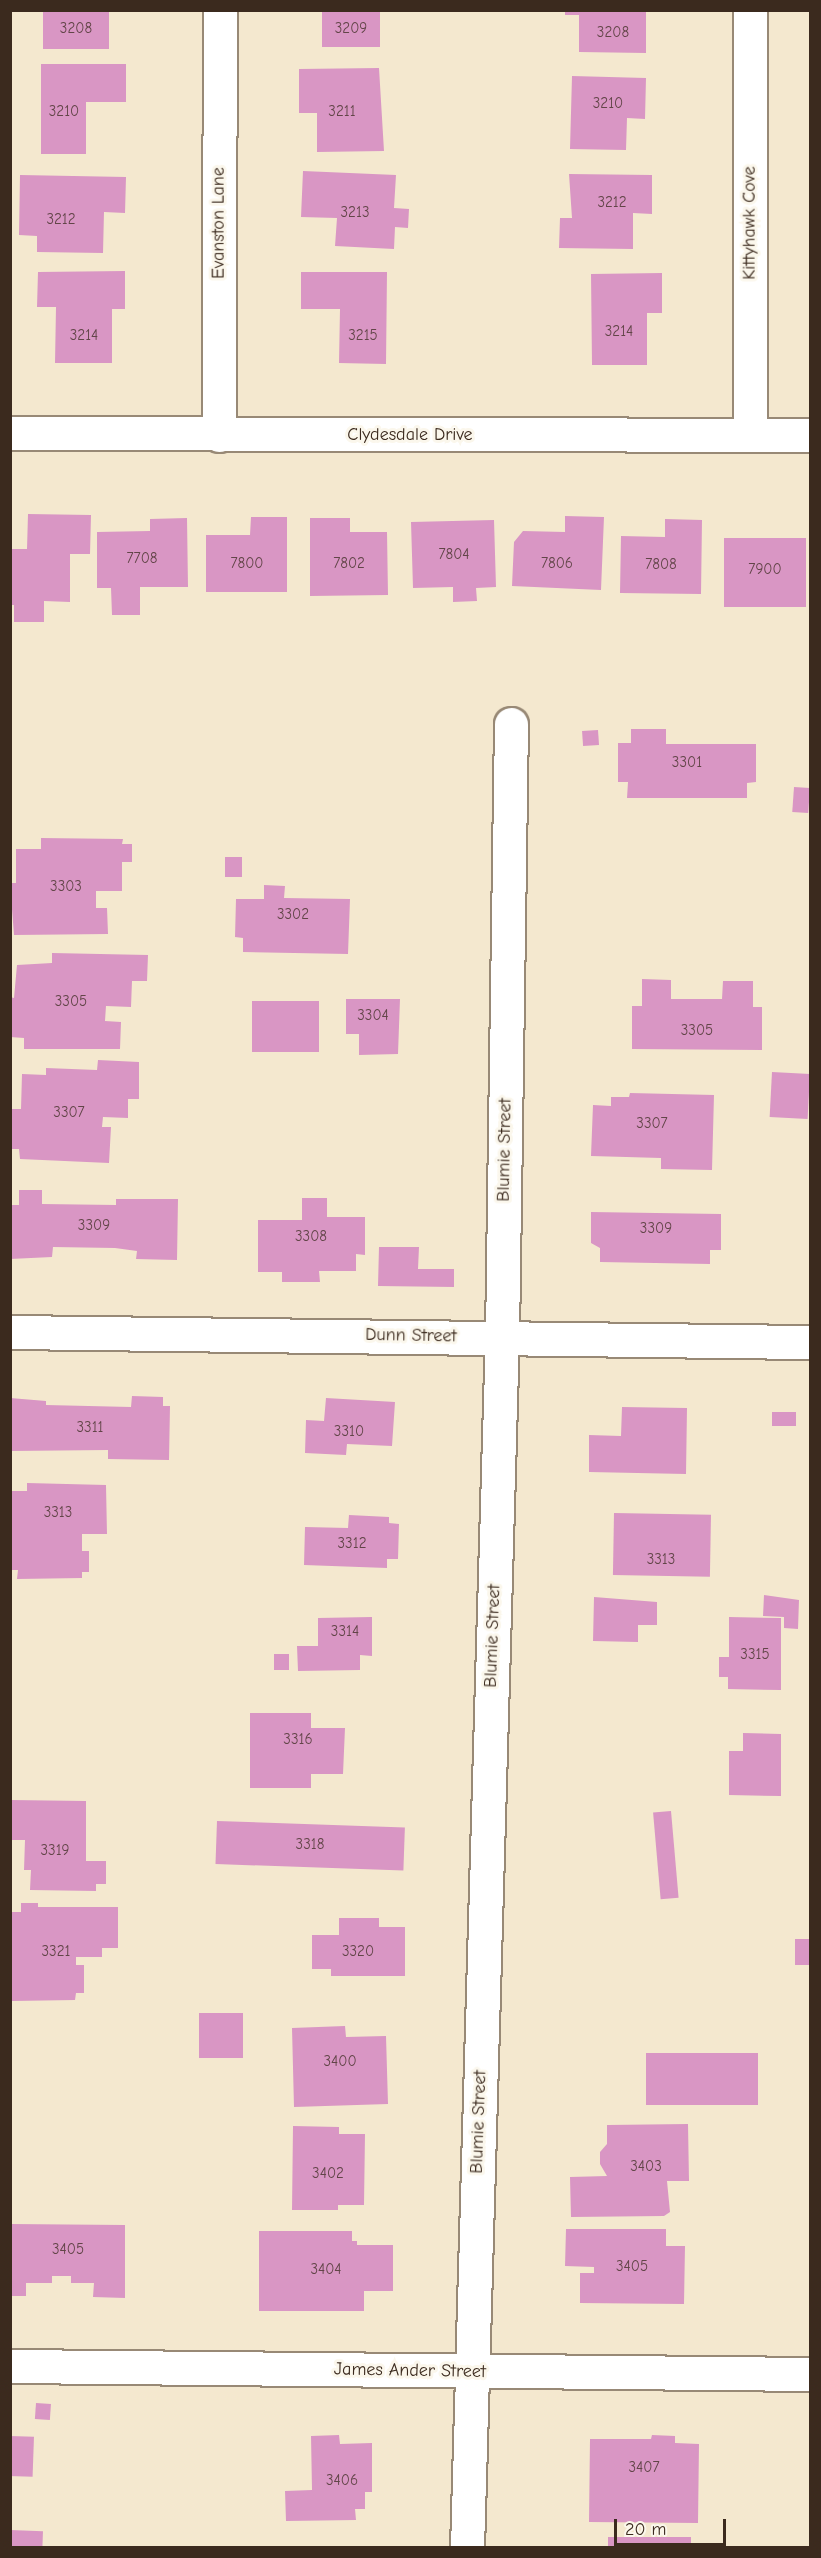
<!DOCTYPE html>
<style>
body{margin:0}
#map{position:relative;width:821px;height:2558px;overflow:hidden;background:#f4e8cf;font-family:"Comic Neue",sans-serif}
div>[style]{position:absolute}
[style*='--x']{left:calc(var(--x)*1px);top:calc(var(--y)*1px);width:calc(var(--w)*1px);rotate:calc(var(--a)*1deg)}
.building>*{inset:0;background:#d996c4;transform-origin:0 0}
.roads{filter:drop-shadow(2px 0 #988976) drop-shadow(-2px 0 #988976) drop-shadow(0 2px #988976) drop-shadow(0 -2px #988976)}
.minor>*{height:33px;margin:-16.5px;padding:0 16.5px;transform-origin:16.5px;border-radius:16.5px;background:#fff}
span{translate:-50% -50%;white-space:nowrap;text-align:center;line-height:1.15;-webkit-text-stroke:6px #fbf7ec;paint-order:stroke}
.number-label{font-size:15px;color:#624548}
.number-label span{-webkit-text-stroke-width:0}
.street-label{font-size:18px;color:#3b2a1e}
.frame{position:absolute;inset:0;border:12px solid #3b2a1e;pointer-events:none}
.scale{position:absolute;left:614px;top:2519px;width:112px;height:27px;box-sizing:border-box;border:3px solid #3b2a1e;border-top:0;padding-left:8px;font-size:18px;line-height:21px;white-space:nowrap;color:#3b2a1e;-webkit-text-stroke:4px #fbf7ec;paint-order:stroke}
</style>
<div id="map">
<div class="building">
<div style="left:43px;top:10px;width:66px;height:39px"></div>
<div style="left:322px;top:10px;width:58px;height:37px"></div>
<div style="clip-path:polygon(565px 10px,646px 10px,646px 53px,579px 52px,579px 15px,565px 15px)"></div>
<div style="clip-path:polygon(41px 64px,126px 64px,126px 102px,86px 102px,86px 154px,41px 154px)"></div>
<div style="clip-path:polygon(379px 68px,384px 151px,317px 152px,317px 113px,299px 113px,299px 69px)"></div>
<div style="clip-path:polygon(572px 76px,646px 78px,645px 119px,627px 118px,626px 150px,570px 149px)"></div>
<div style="clip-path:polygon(303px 171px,396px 175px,394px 208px,409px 209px,408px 228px,395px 227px,394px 249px,335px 246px,337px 218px,301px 217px)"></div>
<div style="clip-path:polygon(569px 174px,652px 175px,652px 214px,633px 213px,633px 249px,559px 248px,560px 218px,572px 218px)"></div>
<div style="clip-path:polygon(20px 175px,126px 177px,125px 213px,104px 212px,103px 253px,37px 252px,37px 236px,19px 235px)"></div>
<div style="clip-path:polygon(125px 271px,125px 309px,112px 309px,112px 363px,55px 363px,56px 307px,37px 307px,38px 272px)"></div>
<div style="clip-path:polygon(301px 272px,387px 272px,386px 364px,339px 363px,340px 309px,301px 309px)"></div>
<div style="clip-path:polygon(662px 273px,662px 313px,647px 313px,647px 365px,592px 365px,591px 274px)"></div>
<div style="clip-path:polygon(28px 514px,91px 515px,90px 554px,70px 554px,70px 602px,44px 601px,44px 622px,14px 622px,14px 605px,10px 605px,10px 549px,27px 549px)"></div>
<div style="clip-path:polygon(565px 516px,604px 517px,601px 590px,512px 586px,514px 542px,523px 531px,565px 532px)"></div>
<div style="clip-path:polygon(251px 517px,287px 517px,287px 592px,206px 592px,206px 535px,250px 535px)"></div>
<div style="clip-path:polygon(187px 518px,188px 587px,140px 587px,140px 615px,112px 615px,111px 588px,97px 588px,97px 532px,150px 531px,150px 519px)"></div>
<div style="clip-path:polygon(310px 518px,350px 518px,350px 532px,387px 532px,388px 595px,310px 596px)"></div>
<div style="clip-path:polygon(665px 519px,702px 520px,701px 594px,620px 593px,621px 536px,665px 537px)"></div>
<div style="clip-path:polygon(494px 520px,496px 587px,476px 588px,477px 601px,453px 602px,453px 587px,413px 588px,411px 522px)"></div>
<div style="left:724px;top:538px;width:82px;height:69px"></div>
<div style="clip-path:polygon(631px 729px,666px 729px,666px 744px,756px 744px,756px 782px,747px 783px,747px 798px,627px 798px,628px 782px,618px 782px,618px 743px,631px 743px)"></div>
<div style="left:598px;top:730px;width:15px;height:16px;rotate:86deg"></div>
<div style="left:794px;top:787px;width:16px;height:25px;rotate:4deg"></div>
<div style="clip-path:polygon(41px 838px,123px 839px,122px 844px,132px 844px,132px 862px,122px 862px,122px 891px,96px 891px,96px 908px,107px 908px,108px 934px,14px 935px,10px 883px,16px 883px,16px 849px,41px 849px)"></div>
<div style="left:225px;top:857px;width:17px;height:20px"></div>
<div style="clip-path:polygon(264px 885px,285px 886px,284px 898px,350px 899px,348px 954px,243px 952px,243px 938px,235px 937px,236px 899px,264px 899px)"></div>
<div style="clip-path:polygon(52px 953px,148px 955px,147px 981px,132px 981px,131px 1007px,106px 1006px,105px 1021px,121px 1022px,120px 1049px,24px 1049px,24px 1038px,10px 1037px,10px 997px,14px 998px,17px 965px,52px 963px)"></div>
<div style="clip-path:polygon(642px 979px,671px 980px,671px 999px,722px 999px,723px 981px,753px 981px,753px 1007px,762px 1007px,762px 1050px,632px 1049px,632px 1006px,642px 1006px)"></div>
<div style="clip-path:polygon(346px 999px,400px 999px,398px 1054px,359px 1055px,359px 1034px,346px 1034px)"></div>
<div style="left:252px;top:1001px;width:67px;height:51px"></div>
<div style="clip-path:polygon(98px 1060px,139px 1062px,139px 1099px,128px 1099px,128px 1118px,103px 1117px,102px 1127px,111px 1127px,109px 1163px,20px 1159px,19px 1149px,10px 1149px,10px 1109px,21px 1109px,22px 1074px,46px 1075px,46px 1068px,97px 1070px)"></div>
<div style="left:772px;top:1072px;width:38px;height:45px;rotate:3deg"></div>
<div style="clip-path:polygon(630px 1093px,714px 1095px,712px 1170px,661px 1169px,661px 1158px,591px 1156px,593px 1105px,611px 1106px,611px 1097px,629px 1097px)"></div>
<div style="clip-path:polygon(19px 1190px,42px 1190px,42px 1204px,116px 1205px,116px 1199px,178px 1199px,177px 1260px,136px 1259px,137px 1251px,115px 1248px,53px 1247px,52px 1257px,10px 1259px,10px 1205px,19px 1205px)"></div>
<div style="clip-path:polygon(302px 1198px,327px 1198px,327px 1217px,365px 1217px,365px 1255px,356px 1254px,356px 1271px,319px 1271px,320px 1282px,282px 1282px,282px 1272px,258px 1272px,258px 1220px,302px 1220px)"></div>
<div style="clip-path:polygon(591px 1212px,721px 1214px,721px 1250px,710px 1250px,710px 1264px,600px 1262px,600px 1248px,591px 1243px)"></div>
<div style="clip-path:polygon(379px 1247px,419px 1247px,418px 1269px,454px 1269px,454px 1287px,378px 1286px)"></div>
<div style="clip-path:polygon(132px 1396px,163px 1397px,163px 1406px,170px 1406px,169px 1460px,108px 1459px,108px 1450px,10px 1451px,10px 1398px,46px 1401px,46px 1405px,131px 1407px)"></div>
<div style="clip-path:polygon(326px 1398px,395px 1402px,392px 1446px,347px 1444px,346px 1455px,305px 1453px,306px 1420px,324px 1421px)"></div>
<div style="clip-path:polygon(622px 1407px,687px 1408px,686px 1474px,589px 1472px,589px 1435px,621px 1436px)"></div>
<div style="left:772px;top:1412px;width:24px;height:14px"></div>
<div style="clip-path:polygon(27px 1483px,106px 1485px,107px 1534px,82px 1534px,82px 1551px,89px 1551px,89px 1572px,82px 1572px,82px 1578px,17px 1579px,18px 1570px,10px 1570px,10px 1491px,27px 1491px)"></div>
<div style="left:614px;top:1513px;width:97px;height:62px;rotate:1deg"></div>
<div style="clip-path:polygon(349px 1515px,389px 1517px,389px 1523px,399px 1524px,398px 1559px,387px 1559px,387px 1568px,304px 1565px,305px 1527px,348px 1528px)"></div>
<div style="clip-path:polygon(764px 1595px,799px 1600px,798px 1629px,784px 1628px,784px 1617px,763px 1616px)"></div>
<div style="clip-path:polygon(594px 1597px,657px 1602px,657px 1625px,638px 1625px,638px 1642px,593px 1641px)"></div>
<div style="clip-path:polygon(372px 1617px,372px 1656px,360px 1655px,360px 1670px,298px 1671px,297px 1646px,318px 1646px,318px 1618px)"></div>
<div style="clip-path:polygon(729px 1617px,781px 1618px,781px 1690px,728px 1689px,728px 1677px,719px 1677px,719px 1657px,729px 1657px)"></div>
<div style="left:274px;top:1654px;width:15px;height:16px"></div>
<div style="clip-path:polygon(250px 1713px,311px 1713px,311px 1728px,345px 1728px,343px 1774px,311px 1774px,311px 1788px,250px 1788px)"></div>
<div style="clip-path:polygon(743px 1733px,781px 1734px,781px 1796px,729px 1795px,729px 1751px,743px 1751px)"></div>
<div style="clip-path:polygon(10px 1800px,86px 1801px,86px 1861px,106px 1861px,106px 1884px,96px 1884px,96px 1891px,30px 1890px,31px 1870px,24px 1870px,25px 1840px,10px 1840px)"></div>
<div style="left:671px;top:1811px;width:87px;height:18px;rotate:85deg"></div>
<div style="left:217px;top:1821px;width:188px;height:43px;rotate:2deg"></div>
<div style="clip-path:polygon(21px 1903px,38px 1903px,38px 1907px,118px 1907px,118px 1948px,102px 1948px,102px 1957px,76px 1957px,76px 1965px,84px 1965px,84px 1993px,76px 1993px,75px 2000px,12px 2001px,10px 1912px,21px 1912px)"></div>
<div style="clip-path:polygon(339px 1918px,379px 1918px,379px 1927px,405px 1927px,405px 1976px,331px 1976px,331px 1969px,312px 1969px,312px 1935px,339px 1935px)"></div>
<div style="left:795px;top:1939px;width:15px;height:26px"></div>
<div style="left:199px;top:2013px;width:44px;height:45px"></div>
<div style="clip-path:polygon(345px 2026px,346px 2037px,386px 2036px,388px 2104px,294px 2107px,292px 2028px)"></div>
<div style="left:646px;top:2053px;width:112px;height:52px"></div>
<div style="clip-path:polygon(688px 2124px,689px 2181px,667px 2181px,670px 2212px,664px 2216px,571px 2217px,570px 2177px,607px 2176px,600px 2164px,600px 2152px,607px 2144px,607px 2125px)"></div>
<div style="clip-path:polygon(293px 2126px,339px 2127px,339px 2134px,365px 2134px,364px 2205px,338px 2205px,338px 2210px,292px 2210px)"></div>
<div style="clip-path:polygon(10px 2224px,125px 2225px,125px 2298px,93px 2297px,94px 2283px,71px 2283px,71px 2276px,52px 2276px,52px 2283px,26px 2283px,26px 2296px,10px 2296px)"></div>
<div style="clip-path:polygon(566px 2229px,666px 2229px,666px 2246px,685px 2246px,684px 2304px,580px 2303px,580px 2273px,594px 2273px,594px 2267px,565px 2266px)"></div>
<div style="clip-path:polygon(259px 2231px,352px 2231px,352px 2241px,357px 2241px,357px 2245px,393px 2245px,393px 2291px,364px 2291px,364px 2311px,259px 2311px)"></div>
<div style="left:36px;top:2403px;width:15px;height:16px;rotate:4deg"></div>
<div style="clip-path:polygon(339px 2435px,340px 2444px,372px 2443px,372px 2492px,365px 2492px,365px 2509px,355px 2509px,356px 2520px,286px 2521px,285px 2491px,312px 2490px,311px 2436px)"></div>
<div style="clip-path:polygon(652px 2435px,675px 2436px,675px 2443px,699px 2444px,698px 2523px,589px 2522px,590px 2439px,651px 2439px)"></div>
<div style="left:10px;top:2436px;width:24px;height:40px;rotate:2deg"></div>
<div style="left:10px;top:2530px;width:33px;height:18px;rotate:2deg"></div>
<div style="left:608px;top:2537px;width:83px;height:11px"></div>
</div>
<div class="roads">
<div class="minor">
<div style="--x:10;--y:433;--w:800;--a:0.14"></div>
<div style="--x:219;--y:435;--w:425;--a:-89.9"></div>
<div style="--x:750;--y:435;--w:425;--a:-90"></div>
<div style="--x:10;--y:1332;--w:800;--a:0.72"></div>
<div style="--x:10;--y:2366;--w:800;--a:0.57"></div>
<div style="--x:467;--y:2548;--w:1213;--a:-88.35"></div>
<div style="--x:502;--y:1336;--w:612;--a:-89.16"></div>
</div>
</div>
<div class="number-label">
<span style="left:76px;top:29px">3208</span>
<span style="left:351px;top:29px">3209</span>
<span style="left:613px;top:33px">3208</span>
<span style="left:608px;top:104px">3210</span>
<span style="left:64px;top:112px">3210</span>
<span style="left:342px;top:112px">3211</span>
<span style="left:612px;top:203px">3212</span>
<span style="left:355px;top:213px">3213</span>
<span style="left:61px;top:220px">3212</span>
<span style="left:619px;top:332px">3214</span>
<span style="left:84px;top:336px">3214</span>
<span style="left:363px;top:336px">3215</span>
<span style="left:454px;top:555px">7804</span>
<span style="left:142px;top:559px">7708</span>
<span style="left:247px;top:564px">7800</span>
<span style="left:349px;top:564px">7802</span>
<span style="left:557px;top:564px">7806</span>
<span style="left:661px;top:565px">7808</span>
<span style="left:765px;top:570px">7900</span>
<span style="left:687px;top:763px">3301</span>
<span style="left:66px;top:887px">3303</span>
<span style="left:293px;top:915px">3302</span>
<span style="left:71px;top:1002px">3305</span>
<span style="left:373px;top:1016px">3304</span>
<span style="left:697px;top:1031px">3305</span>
<span style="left:69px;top:1113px">3307</span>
<span style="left:652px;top:1124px">3307</span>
<span style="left:94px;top:1226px">3309</span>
<span style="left:656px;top:1229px">3309</span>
<span style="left:311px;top:1237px">3308</span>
<span style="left:90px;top:1428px">3311</span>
<span style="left:349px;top:1432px">3310</span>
<span style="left:58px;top:1513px">3313</span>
<span style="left:352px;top:1544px">3312</span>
<span style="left:661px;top:1560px">3313</span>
<span style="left:345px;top:1632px">3314</span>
<span style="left:755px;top:1655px">3315</span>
<span style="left:298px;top:1740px">3316</span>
<span style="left:310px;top:1845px">3318</span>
<span style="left:55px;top:1851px">3319</span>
<span style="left:56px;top:1952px">3321</span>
<span style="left:358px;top:1952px">3320</span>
<span style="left:340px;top:2062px">3400</span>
<span style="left:646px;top:2167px">3403</span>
<span style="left:328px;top:2174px">3402</span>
<span style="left:68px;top:2250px">3405</span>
<span style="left:632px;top:2267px">3405</span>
<span style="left:326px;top:2270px">3404</span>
<span style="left:644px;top:2468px">3407</span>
<span style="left:342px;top:2481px">3406</span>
</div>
<div class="street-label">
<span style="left:219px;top:223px;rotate:-90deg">Evanston Lane</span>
<span style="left:750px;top:223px;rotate:-90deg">Kittyhawk Cove</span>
<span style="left:410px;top:435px">Clydesdale Drive</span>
<span style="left:505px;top:1150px;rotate:-89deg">Blumie Street</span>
<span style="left:411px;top:1336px;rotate:1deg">Dunn Street</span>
<span style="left:493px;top:1636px;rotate:-88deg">Blumie Street</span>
<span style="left:479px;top:2122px;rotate:-88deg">Blumie Street</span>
<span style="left:410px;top:2371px;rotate:1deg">James Ander Street</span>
</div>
<div class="frame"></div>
<div class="scale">20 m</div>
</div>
